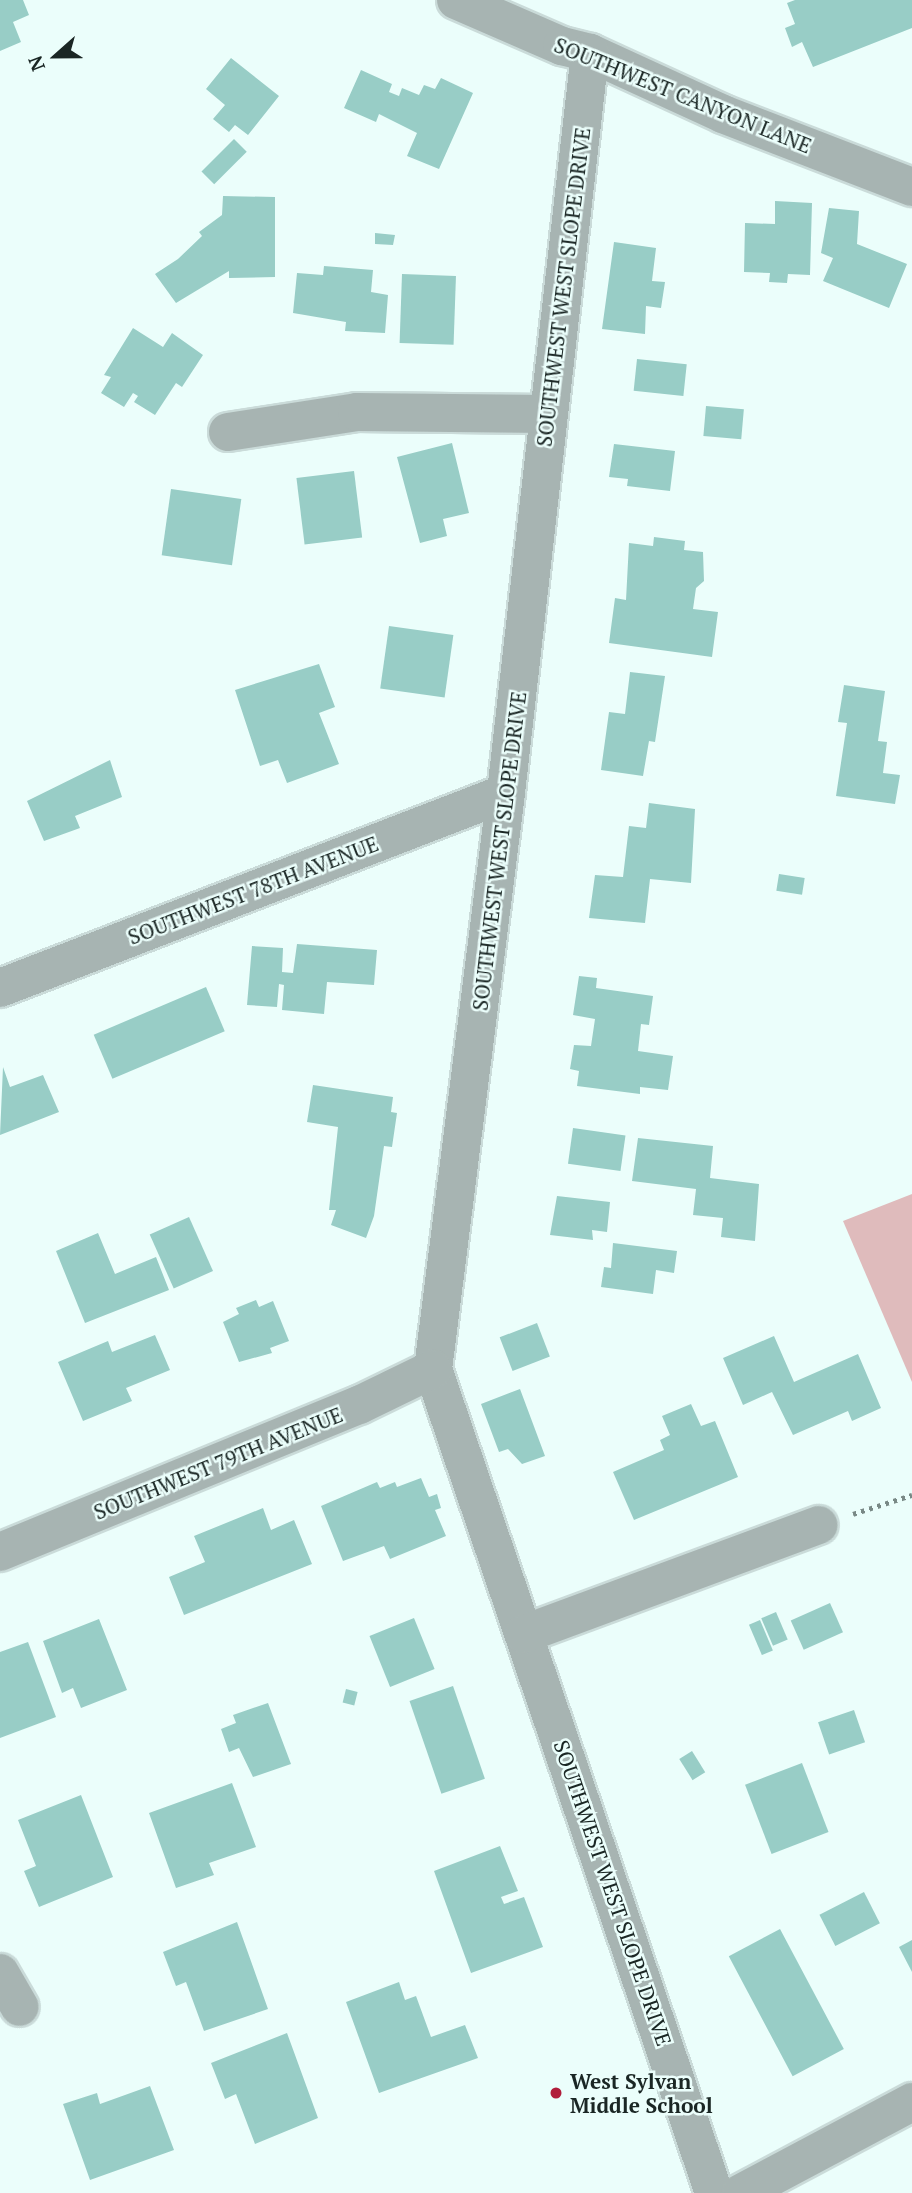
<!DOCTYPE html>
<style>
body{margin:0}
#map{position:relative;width:912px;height:2193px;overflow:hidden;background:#ebfefb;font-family:"PT Serif",serif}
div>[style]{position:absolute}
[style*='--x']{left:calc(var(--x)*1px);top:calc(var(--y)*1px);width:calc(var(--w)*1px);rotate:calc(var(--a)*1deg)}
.green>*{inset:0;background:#dfbbbc}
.building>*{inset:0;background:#98cdc6;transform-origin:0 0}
.path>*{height:4.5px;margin-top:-2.25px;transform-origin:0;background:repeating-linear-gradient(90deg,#798986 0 3.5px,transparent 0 8.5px)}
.roads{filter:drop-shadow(2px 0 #cadbd9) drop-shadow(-2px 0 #cadbd9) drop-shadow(0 2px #cadbd9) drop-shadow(0 -2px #cadbd9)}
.minor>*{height:38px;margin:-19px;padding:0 19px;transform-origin:19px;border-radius:19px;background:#a7b4b2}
.dots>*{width:19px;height:19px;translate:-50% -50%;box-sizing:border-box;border:4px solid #ebfefb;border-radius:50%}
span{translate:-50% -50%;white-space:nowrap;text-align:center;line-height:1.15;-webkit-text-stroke:5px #ebfefb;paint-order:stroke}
.street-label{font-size:21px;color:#1a2624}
.poi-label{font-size:21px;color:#1a2624;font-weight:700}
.left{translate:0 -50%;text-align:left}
.north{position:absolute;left:21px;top:21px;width:70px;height:70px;-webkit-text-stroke:5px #ebfefb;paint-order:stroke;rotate:249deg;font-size:19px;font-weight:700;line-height:28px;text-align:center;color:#1a2624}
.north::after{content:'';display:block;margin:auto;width:24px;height:32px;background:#1a2624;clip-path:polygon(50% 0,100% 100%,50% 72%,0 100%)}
</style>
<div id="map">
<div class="green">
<div style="clip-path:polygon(912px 1194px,912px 1382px,843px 1221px)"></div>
</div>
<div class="building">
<div style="clip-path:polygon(0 0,23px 0,29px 15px,13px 22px,21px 42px,0 51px)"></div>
<div style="clip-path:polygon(795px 0,912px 0,912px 28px,813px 67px,802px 42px,792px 47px,785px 28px,795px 24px,787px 3px)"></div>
<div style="clip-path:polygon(231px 58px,279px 96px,248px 135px,235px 125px,229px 132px,213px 119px,225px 105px,206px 89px)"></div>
<div style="clip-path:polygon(361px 70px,392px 84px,389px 92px,399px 96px,402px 88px,419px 95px,424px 85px,435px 89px,441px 78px,473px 93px,439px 169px,407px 156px,417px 133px,379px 114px,376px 122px,344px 108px)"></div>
<div style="left:234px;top:139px;width:18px;height:46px;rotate:45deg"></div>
<div style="clip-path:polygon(223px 196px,275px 197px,275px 277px,229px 278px,229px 271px,176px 303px,155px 274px,178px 259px,202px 236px,199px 232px,222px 215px)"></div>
<div style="clip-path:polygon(775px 201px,812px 203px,810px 275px,788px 274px,787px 283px,769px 282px,770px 273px,744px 272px,745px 223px,775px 224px)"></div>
<div style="clip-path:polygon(829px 208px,859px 211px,857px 244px,907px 264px,889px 308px,823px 281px,833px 258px,821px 253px)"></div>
<div style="clip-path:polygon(375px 233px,395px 235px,393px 245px,375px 244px)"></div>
<div style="clip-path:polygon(614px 242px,656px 248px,652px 281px,665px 282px,661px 308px,646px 306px,645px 334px,602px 329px)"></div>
<div style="clip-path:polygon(324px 266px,373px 270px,371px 292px,388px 295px,385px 333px,345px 331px,346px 322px,293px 313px,297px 273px,323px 275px)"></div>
<div style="left:402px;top:274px;width:54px;height:69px;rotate:2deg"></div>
<div style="clip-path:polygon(133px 328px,163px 347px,172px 333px,203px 355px,182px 387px,176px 383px,155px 415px,134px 402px,138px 396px,133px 393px,124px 407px,101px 393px,111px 377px,104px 375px)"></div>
<div style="left:637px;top:359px;width:50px;height:32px;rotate:6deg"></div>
<div style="left:706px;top:406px;width:38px;height:30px;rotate:5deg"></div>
<div style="clip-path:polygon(452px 443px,469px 513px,443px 519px,447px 536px,420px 543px,397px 457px)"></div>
<div style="clip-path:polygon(614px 444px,675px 451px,670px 491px,627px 486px,628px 479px,609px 477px)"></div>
<div style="left:354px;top:471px;width:67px;height:58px;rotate:83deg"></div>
<div style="left:171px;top:489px;width:71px;height:67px;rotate:8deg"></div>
<div style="clip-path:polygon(654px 537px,685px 541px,684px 550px,703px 552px,704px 581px,696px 588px,693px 609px,718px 612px,712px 657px,609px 643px,615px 598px,626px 600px,629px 543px,653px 546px)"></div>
<div style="left:389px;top:626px;width:65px;height:63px;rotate:8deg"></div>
<div style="clip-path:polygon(319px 664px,335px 707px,319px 713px,339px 764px,287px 783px,278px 760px,260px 766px,235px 690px)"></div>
<div style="clip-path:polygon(630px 672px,665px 676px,655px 742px,649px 741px,643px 776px,601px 770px,609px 712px,625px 714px)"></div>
<div style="clip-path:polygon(844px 685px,885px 691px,878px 741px,887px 742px,883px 773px,900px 775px,895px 804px,836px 796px,847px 723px,838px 722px)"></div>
<div style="clip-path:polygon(110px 760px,122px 797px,75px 816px,80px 828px,44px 841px,27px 801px)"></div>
<div style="clip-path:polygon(649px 803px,695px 809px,691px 883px,650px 879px,645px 923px,589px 918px,595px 875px,623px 877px,629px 826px,646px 828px)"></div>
<div style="left:779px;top:874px;width:26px;height:17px;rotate:9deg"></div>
<div style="clip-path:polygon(297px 944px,377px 950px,374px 985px,327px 982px,324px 1014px,282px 1010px,284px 985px,279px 984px,277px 1007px,247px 1005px,252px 946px,283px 948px,282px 972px,293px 973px)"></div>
<div style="clip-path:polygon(579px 976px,597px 978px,596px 988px,653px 996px,649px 1025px,641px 1024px,638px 1051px,673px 1056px,668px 1090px,640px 1087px,640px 1094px,577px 1086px,579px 1071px,570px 1069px,574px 1045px,591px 1046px,595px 1019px,573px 1015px)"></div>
<div style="left:206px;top:987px;width:48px;height:122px;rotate:67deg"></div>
<div style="clip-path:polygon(3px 1067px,10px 1087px,43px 1075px,59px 1112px,0 1135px)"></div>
<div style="clip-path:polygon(313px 1085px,393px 1097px,391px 1112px,397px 1113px,392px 1147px,384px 1146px,374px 1216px,366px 1238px,331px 1225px,336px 1210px,329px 1210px,338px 1127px,307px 1122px)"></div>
<div style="left:573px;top:1128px;width:53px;height:36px;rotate:8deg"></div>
<div style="clip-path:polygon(638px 1138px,713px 1146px,710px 1178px,759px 1184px,755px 1241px,721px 1237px,723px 1218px,693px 1215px,696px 1189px,632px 1181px)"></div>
<div style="clip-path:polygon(557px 1196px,610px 1202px,607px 1232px,592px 1230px,593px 1240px,550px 1235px)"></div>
<div style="left:189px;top:1217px;width:59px;height:43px;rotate:66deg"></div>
<div style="clip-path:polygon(98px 1233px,115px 1274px,156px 1257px,169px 1290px,85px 1323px,56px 1251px)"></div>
<div style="clip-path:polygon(613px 1243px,677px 1251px,674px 1273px,656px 1270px,653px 1294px,601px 1287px,604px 1267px,611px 1268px)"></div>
<div style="clip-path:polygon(256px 1300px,259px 1307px,273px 1301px,289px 1341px,270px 1348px,272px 1353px,239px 1362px,223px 1322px,239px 1314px,236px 1308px)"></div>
<div style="left:537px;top:1323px;width:36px;height:40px;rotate:69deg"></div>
<div style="clip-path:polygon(155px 1335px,170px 1370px,126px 1388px,132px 1401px,83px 1421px,58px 1362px,108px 1341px,112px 1352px)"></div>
<div style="clip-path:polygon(774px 1336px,794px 1382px,858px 1354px,881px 1408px,852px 1421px,848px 1411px,793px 1435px,772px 1392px,743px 1405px,723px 1358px)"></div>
<div style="clip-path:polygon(520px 1389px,545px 1456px,522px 1464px,508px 1449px,499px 1452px,481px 1404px)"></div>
<div style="clip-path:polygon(691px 1404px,701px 1426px,715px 1421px,738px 1477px,634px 1520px,613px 1472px,664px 1450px,660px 1440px,670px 1435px,662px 1416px)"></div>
<div style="clip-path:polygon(421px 1478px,429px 1497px,437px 1494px,441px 1508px,435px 1510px,446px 1536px,390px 1559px,384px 1546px,343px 1561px,321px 1506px,377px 1482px,380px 1488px,395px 1482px,397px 1487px)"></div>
<div style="clip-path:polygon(263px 1508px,271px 1530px,294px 1520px,312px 1564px,184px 1615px,169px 1577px,205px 1562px,194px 1536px)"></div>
<div style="left:830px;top:1603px;width:32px;height:43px;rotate:66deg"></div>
<div style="left:776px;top:1612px;width:30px;height:16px;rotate:67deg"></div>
<div style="left:414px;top:1618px;width:55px;height:48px;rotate:68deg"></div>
<div style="clip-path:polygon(99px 1619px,127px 1690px,81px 1708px,73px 1688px,62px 1693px,43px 1641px)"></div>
<div style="left:760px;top:1620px;width:33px;height:12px;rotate:67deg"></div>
<div style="clip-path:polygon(28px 1642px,56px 1717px,0 1738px,0 1652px)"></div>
<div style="left:453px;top:1686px;width:98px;height:46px;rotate:71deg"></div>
<div style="left:346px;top:1689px;width:12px;height:14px;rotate:14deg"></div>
<div style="clip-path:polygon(268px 1703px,291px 1764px,253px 1777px,239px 1748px,229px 1752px,221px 1729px,236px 1723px,233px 1715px)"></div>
<div style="left:854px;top:1710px;width:34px;height:38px;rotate:71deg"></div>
<div style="left:692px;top:1751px;width:25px;height:15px;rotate:58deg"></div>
<div style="left:802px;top:1763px;width:74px;height:61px;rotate:69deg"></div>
<div style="clip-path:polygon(232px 1783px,256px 1847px,209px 1863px,214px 1875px,176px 1888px,149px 1813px)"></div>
<div style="clip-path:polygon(81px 1795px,113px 1877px,39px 1907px,24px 1871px,36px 1866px,18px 1820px)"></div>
<div style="clip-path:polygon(500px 1846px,518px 1891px,501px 1897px,504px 1904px,524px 1897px,543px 1947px,471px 1973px,434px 1871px)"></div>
<div style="left:864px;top:1892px;width:35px;height:50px;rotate:63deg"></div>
<div style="clip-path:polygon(237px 1922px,268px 2009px,204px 2031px,186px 1982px,176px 1986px,163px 1952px)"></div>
<div style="left:780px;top:1929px;width:136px;height:58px;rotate:62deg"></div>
<div style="clip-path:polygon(912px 1940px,912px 1972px,899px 1947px)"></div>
<div style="clip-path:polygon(399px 1982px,405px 2000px,416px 1996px,431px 2037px,465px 2025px,478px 2058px,379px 2093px,346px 2002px)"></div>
<div style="clip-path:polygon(287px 2033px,318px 2118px,255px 2144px,236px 2094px,225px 2099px,211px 2063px)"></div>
<div style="clip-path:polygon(150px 2086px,174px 2150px,90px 2180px,63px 2104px,97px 2093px,100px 2104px)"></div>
</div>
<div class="path">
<div style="--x:853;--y:1514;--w:62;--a:-17.9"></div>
</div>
<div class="roads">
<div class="minor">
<div style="--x:456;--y:0;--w:116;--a:23.5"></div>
<div style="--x:562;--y:46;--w:29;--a:14"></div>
<div style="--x:590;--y:53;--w:146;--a:24.6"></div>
<div style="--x:723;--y:114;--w:203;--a:21.1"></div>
<div style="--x:590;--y:53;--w:745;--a:96.48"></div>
<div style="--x:506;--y:793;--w:581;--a:97.22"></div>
<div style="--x:433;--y:1369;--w:871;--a:71.17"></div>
<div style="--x:228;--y:432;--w:131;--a:-8.8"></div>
<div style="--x:357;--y:412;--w:190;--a:0.6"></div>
<div style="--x:0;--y:988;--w:542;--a:-21.08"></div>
<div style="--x:0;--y:1552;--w:388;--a:-22.3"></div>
<div style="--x:359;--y:1405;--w:82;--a:-25.9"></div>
<div style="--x:524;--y:1634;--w:314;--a:-20.3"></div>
<div style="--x:0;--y:1973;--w:39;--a:60"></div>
<div style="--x:741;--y:2193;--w:194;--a:-28"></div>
</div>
</div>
<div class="dots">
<div style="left:556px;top:2093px;background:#b11d3a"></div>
</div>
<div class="street-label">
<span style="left:683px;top:95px;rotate:22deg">SOUTHWEST CANYON LANE</span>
<span style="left:563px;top:287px;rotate:-83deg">SOUTHWEST WEST SLOPE DRIVE</span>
<span style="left:499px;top:851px;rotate:-83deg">SOUTHWEST WEST SLOPE DRIVE</span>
<span style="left:253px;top:890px;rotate:-21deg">SOUTHWEST 78TH AVENUE</span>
<span style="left:218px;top:1463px;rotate:-22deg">SOUTHWEST 79TH AVENUE</span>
<span style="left:613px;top:1893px;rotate:71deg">SOUTHWEST WEST SLOPE DRIVE</span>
</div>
<div class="poi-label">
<span class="left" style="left:570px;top:2093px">West Sylvan<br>Middle School</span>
</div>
<div class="north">N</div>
</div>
